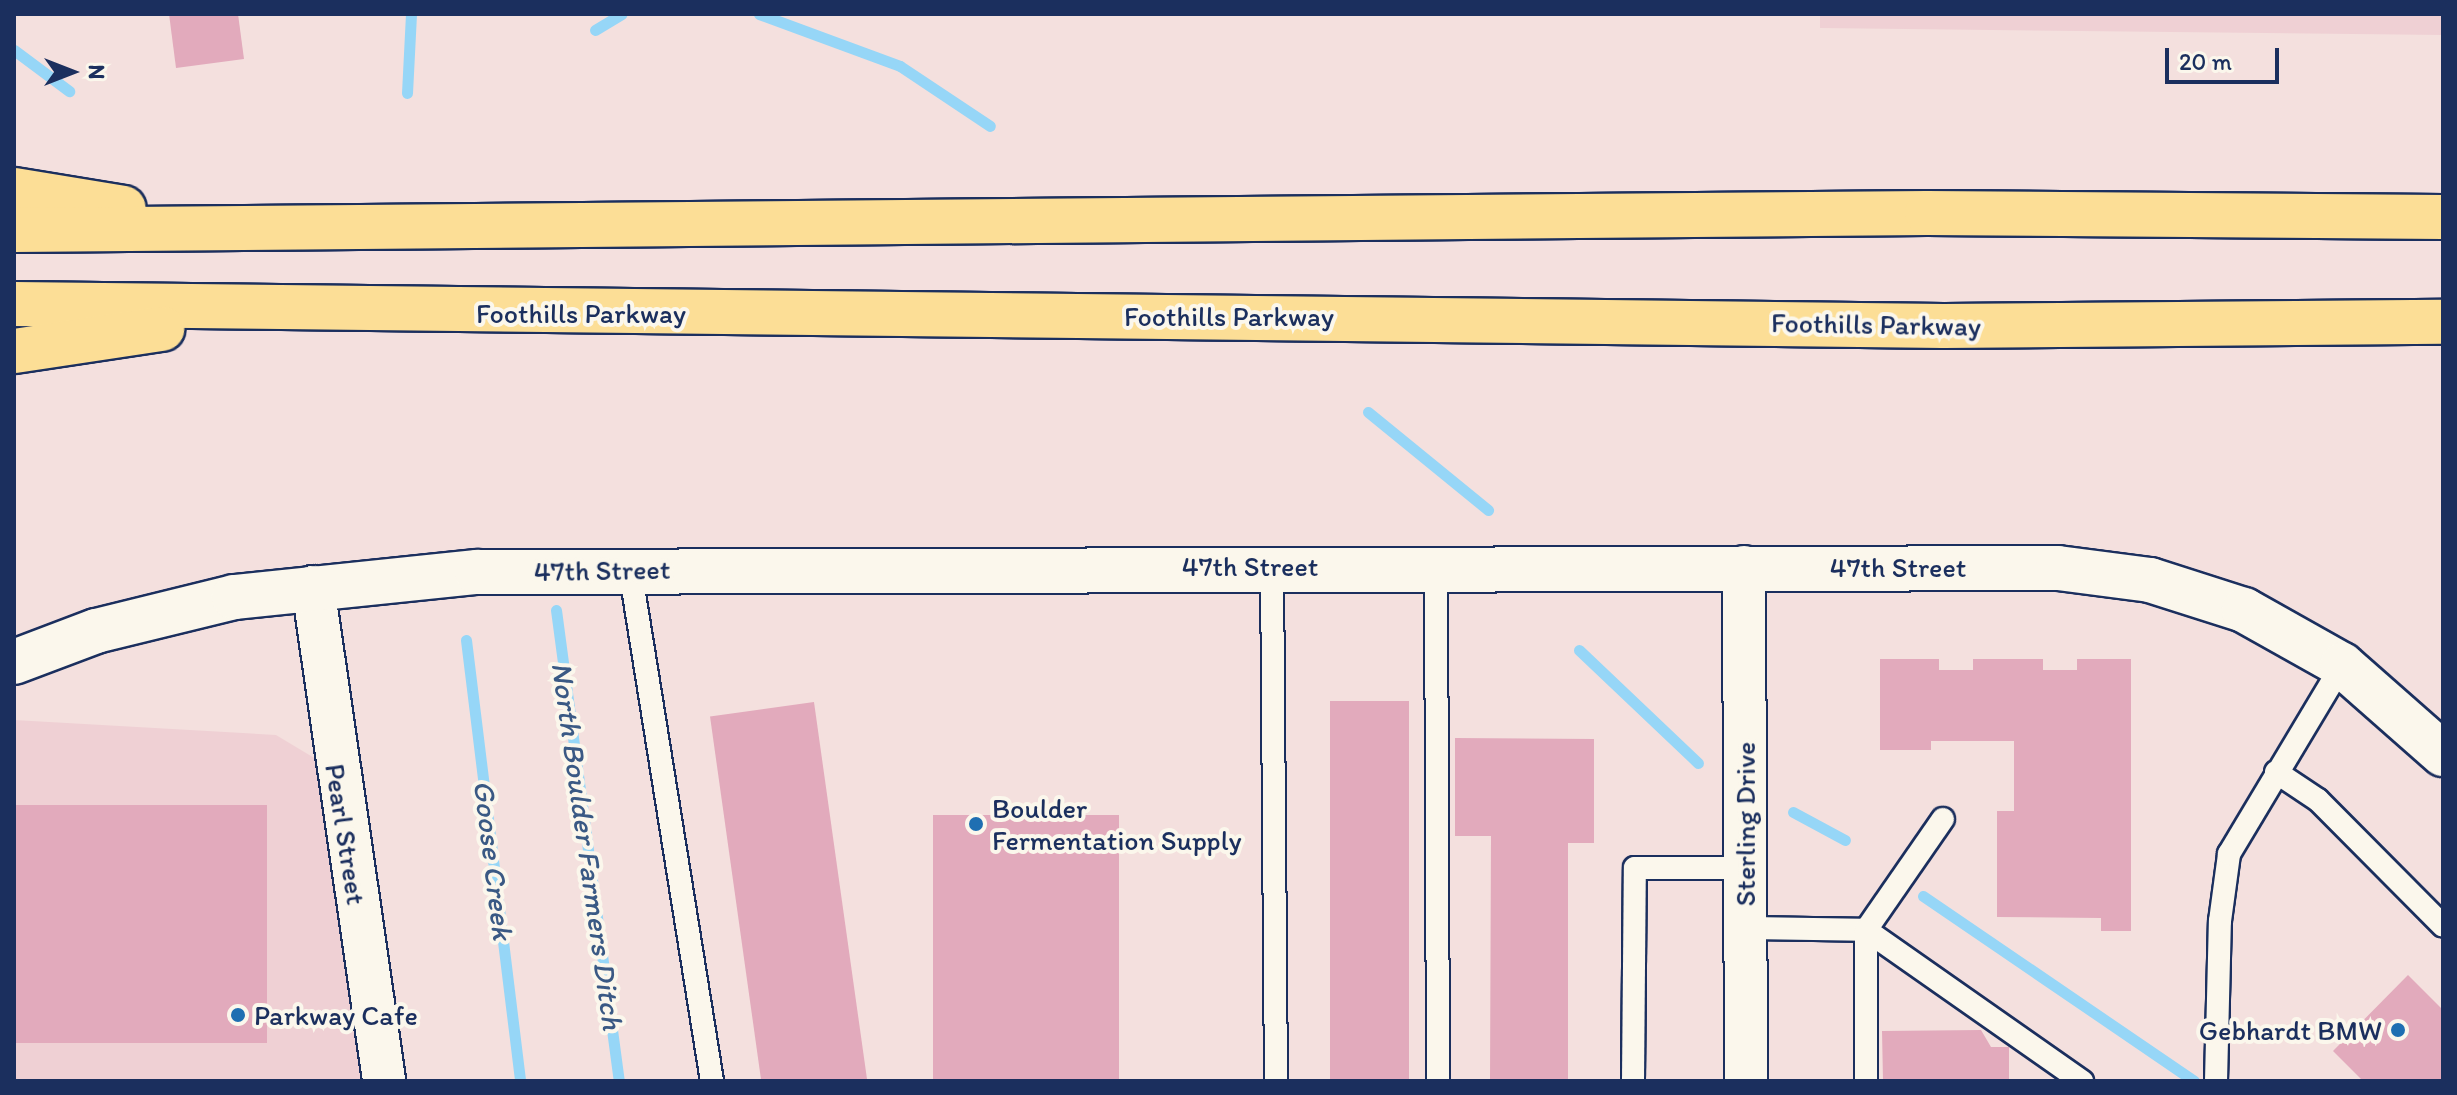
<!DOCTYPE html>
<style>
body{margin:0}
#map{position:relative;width:2457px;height:1095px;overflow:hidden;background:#f4e0de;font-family:Itim,sans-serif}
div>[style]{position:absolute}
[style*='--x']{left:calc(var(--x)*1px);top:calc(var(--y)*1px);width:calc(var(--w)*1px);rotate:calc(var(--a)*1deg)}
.built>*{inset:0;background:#efd0d4}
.stream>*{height:11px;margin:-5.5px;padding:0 5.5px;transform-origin:5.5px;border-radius:5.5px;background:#96d6f7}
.building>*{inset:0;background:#e2aabc;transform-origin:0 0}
.roads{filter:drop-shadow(2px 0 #1b2f5e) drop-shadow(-2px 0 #1b2f5e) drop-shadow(0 2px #1b2f5e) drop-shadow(0 -2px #1b2f5e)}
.lane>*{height:22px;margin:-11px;padding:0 11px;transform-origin:11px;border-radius:11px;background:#fbf7ec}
.street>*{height:42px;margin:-21px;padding:0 21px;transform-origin:21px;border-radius:21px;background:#fbf7ec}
.secondary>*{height:44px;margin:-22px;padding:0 22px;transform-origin:22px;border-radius:22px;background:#fbf7ec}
.highway>*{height:44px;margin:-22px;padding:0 22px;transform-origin:22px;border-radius:22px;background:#fcde96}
.dots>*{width:22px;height:22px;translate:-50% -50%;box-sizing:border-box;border:4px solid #fbf7ec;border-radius:50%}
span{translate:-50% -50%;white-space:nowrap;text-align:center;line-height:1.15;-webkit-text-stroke:8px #fbf7ec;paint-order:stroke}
.street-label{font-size:28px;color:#1b2f5e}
.poi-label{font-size:28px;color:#1b2f5e}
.left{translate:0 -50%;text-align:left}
.right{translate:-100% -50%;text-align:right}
.water-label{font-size:30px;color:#3a5984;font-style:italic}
.frame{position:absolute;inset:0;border:16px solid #1b2f5e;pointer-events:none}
.north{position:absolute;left:32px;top:32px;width:80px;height:80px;-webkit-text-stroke:6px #fbf7ec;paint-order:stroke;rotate:90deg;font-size:22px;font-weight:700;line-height:32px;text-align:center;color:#1b2f5e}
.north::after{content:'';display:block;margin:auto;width:28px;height:36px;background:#1b2f5e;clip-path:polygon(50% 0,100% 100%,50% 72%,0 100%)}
.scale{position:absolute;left:2165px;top:48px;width:114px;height:36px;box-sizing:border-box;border:4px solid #1b2f5e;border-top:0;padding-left:10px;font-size:24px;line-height:28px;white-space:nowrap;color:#1b2f5e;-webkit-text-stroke:6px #fbf7ec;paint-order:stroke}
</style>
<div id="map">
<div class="built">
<div style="clip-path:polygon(1820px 14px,2443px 14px,2443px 35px,1820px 28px)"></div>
<div style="clip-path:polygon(14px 720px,276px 735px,316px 759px,363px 1081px,14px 1081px)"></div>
</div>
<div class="stream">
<div style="--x:759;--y:14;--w:150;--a:20.2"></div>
<div style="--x:900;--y:66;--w:108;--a:33.7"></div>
<div style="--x:595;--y:30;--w:31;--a:-31"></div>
<div style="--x:14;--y:50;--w:69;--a:36.7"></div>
<div style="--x:407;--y:93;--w:79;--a:-87.1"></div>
<div style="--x:1368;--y:412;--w:155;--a:39.2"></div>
<div style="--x:556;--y:610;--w:475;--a:82.4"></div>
<div style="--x:466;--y:640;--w:444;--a:83"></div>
<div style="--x:1579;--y:650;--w:164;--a:43.5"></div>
<div style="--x:1793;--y:812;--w:59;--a:28.3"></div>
<div style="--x:1923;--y:896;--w:328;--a:34.3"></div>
</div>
<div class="building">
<div style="clip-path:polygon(169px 14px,238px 14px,244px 59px,176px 68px)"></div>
<div style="clip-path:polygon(1880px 659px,1939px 659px,1939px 670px,1973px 670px,1973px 659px,2043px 659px,2043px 670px,2077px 670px,2077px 659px,2131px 659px,2131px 931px,2101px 931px,2101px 918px,1997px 917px,1997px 811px,2014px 811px,2014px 741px,1931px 741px,1931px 750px,1880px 750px)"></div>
<div style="left:1409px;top:701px;width:380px;height:79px;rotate:90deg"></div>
<div style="left:814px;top:702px;width:383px;height:105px;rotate:82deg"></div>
<div style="clip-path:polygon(1455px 738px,1594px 739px,1594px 843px,1568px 843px,1568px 1081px,1490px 1081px,1491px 836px,1455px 836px)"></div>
<div style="left:14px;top:805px;width:253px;height:238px"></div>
<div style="left:1119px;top:815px;width:266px;height:186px;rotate:90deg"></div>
<div style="clip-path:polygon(2408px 975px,2443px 1010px,2443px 1081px,2363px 1081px,2333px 1051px)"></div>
<div style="clip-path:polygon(1981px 1030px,1991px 1047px,2009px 1047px,2009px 1081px,1883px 1081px,1882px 1031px)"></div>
</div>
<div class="roads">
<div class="lane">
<div style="--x:1272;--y:565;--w:516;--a:89.56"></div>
<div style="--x:1436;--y:565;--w:516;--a:89.78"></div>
<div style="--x:630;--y:569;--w:519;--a:80.9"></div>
<div style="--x:2276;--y:772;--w:50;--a:33.7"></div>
<div style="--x:2318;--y:800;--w:177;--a:45.2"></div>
<div style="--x:1745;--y:928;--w:121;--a:0.9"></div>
<div style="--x:1866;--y:930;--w:135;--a:-55.3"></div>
<div style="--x:1633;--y:1081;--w:213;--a:-89.5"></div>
<div style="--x:1635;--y:868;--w:110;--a:0"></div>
<div style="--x:1866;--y:1081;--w:151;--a:-90"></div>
<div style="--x:1866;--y:930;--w:264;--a:35"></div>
<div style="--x:2216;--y:1081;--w:160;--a:-88.6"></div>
<div style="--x:2220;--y:921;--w:68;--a:-82.3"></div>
<div style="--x:2229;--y:854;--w:220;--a:-59.1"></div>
</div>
<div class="street">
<div style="--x:1744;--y:567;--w:514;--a:89.78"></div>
<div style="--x:313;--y:587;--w:499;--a:81.8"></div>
</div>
<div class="secondary">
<div style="--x:14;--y:662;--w:88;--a:-20.7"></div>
<div style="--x:96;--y:631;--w:142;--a:-13.8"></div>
<div style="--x:234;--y:597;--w:244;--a:-5.9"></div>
<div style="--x:477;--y:572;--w:1581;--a:-0.14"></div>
<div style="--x:2058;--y:568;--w:93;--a:7.4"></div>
<div style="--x:2150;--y:580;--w:99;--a:17.7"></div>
<div style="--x:2244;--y:610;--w:112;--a:29.3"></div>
<div style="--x:2342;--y:665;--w:135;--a:41.4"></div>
</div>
<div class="highway">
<div style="--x:14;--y:190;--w:111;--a:9.3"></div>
<div style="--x:14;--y:230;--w:1913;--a:-0.51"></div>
<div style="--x:1927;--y:213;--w:516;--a:0.44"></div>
<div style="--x:14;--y:304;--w:1930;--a:0.65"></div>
<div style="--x:1944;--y:326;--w:499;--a:-0.5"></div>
<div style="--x:14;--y:351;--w:150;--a:-8.5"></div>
</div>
</div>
<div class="dots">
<div style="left:976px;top:824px;background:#1f6fb2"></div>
<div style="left:238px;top:1015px;background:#1f6fb2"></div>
<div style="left:2398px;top:1030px;background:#1f6fb2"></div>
</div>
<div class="street-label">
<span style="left:581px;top:313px">Foothills Parkway</span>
<span style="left:1229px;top:316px">Foothills Parkway</span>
<span style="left:1876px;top:324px;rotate:1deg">Foothills Parkway</span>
<span style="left:1250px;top:566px">47th Street</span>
<span style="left:1898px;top:567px">47th Street</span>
<span style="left:602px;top:570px;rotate:-1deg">47th Street</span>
<span style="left:1745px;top:824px;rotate:-90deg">Sterling Drive</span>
<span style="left:346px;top:834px;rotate:81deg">Pearl Street</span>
</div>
<div class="poi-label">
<span class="left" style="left:992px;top:824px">Boulder<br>Fermentation Supply</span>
<span class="left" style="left:254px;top:1015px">Parkway Cafe</span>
<span class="right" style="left:2382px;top:1030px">Gebhardt BMW</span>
</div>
<div class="water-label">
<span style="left:587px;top:846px;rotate:82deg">North Boulder Farmers Ditch</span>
<span style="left:493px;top:860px;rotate:83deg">Goose Creek</span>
</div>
<div class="frame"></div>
<div class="north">N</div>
<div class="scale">20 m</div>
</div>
